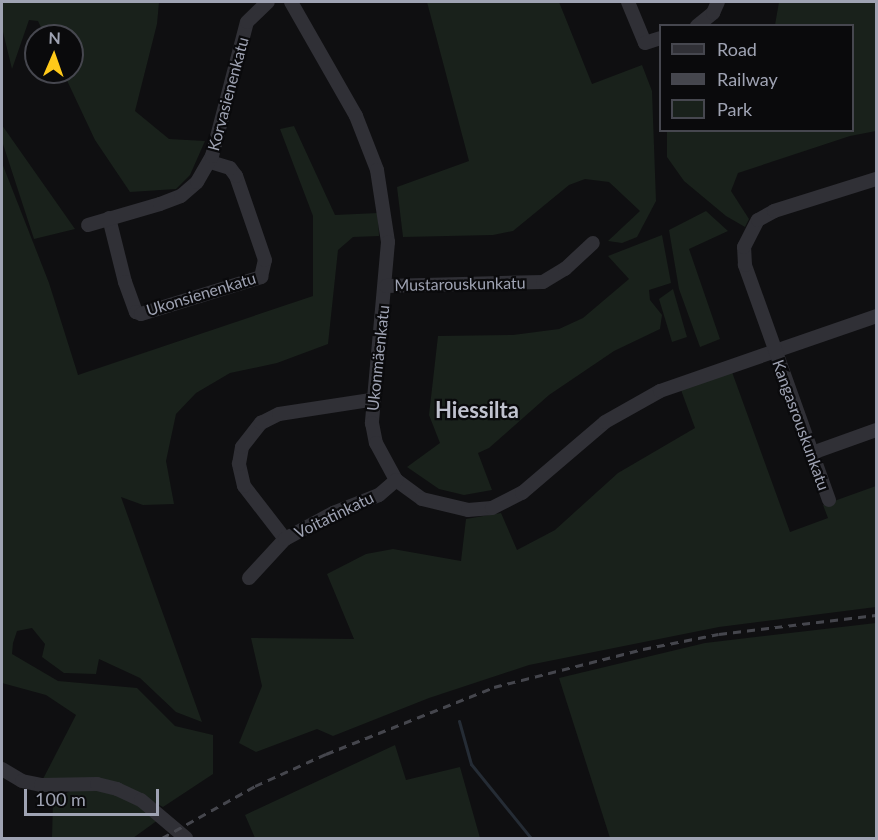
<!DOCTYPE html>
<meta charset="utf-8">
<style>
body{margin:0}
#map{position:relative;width:878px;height:840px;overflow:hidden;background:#0f0f11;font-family:Lato,sans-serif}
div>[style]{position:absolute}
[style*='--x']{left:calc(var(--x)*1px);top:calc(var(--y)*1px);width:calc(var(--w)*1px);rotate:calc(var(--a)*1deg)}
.green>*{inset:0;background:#19211b}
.stream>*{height:3px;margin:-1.5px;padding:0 1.5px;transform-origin:1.5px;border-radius:1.5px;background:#252c35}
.minor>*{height:14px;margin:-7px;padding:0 7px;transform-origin:7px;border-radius:7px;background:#303036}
.rail>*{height:3px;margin-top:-1.5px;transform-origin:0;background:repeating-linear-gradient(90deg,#45464d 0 8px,transparent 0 14px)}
span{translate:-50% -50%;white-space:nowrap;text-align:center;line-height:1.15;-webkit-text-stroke:4.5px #0a0a0c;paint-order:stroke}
.street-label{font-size:16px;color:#9fa3b3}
.district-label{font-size:22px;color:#c0c2cf;font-weight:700}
.frame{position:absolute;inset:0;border:3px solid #9fa3b3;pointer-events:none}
.legend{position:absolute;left:659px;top:24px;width:195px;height:108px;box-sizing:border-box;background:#0a0a0c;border:2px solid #46474f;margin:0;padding:8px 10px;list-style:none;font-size:18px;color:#9fa3b3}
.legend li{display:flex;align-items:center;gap:12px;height:30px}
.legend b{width:30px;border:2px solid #46474f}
.north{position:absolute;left:24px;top:24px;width:60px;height:60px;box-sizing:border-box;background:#0a0a0c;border:2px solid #46474f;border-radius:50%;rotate:2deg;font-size:16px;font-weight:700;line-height:24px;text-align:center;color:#9fa3b3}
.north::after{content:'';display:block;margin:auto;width:21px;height:27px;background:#ffc919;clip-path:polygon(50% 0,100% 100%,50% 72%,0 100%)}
.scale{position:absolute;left:24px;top:789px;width:135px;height:27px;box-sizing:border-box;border:3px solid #9fa3b3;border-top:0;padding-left:8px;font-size:18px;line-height:21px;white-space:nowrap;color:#9fa3b3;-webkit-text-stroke:4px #0a0a0c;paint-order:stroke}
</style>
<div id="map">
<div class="green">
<div style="clip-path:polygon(2px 2px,159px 2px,157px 24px,135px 111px,169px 139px,205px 141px,190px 175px,176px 189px,130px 192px,95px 140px,63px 72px,72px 72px,72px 36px,45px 36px,38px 21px,29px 20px,12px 69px,2px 28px)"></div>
<div style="clip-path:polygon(427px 2px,559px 2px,592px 84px,642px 65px,652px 91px,656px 201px,637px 237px,622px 243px,608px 241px,640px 211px,609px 182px,585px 179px,569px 185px,513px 231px,493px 235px,403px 237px,397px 187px,469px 161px)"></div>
<div style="clip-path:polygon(779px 2px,876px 2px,876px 131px,850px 136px,738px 173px,731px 191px,749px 219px,745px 227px,726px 216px,684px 181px,667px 157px,667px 131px,852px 130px,852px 26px,775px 25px)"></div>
<div style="clip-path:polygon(2px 125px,4px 128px,75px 229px,34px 239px,2px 141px)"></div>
<div style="clip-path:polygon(294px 126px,335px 215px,378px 213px,379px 236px,353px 237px,338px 250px,328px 344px,277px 363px,230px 373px,196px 393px,176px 414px,166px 461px,174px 504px,143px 505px,121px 497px,202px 722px,176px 712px,140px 678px,99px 659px,96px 674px,64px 673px,42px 657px,45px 644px,32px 628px,17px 631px,13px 643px,12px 654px,58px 681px,137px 688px,175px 726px,213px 735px,213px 774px,163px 807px,128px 789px,43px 779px,76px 715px,46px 695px,2px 683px,2px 163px,49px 283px,78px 375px,313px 296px,313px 216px,280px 129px)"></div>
<div style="clip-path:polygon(706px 211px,728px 231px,689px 249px,720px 339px,700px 347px,679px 289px,669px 230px)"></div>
<div style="clip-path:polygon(662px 235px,671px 283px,649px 290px,650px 300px,662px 315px,660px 329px,614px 351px,549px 395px,489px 448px,478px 453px,492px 490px,464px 495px,439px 489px,407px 467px,440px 443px,429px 415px,438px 336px,513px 335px,559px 329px,583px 318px,629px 279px,608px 256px)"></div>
<div style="clip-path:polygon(673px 289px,687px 337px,672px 342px,659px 299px)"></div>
<div style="clip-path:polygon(732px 372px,790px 532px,828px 518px,823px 505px,876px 486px,876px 607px,719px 627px,529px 665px,429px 698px,333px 736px,317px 729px,256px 752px,239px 743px,262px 686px,251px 638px,354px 639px,327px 574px,366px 554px,393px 549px,461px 561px,466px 519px,501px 513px,517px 550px,555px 530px,618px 473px,695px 428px,681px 390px)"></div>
<div style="clip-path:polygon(876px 623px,876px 838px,610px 838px,559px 678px,705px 643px)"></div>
<div style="clip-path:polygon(395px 745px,406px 780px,460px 767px,480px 838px,255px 838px,245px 815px)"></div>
<div style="clip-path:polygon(75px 788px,102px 789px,130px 799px,158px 820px,133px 838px,52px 838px,53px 801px)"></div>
</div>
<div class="stream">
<div style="--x:459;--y:721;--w:45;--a:74.4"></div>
<div style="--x:471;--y:764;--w:95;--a:51"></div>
</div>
<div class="minor">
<div style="--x:291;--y:2;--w:131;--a:60.3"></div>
<div style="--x:356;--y:116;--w:58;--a:68.7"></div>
<div style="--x:377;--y:170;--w:73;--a:81.3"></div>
<div style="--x:388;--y:242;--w:182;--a:95.1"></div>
<div style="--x:372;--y:423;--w:20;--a:79"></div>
<div style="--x:376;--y:443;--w:42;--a:61.6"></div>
<div style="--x:396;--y:480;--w:32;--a:36"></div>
<div style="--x:422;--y:499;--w:47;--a:13.4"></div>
<div style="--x:468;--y:510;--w:24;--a:-5"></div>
<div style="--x:492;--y:508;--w:34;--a:-27"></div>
<div style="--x:522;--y:493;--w:109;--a:-40.5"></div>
<div style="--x:605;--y:422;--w:63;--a:-29.4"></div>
<div style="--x:660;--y:391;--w:229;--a:-19.1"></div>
<div style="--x:628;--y:2;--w:44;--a:67.5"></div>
<div style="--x:645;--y:43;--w:16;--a:-18"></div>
<div style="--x:697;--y:26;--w:21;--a:-39"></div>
<div style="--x:713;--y:13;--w:12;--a:-66"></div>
<div style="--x:109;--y:218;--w:66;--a:76"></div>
<div style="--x:125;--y:282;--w:32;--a:70"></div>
<div style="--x:136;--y:312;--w:5;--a:22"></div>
<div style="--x:141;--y:314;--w:126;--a:-17.1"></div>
<div style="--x:261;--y:277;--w:17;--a:-77"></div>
<div style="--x:265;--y:260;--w:89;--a:-109"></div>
<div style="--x:236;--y:176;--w:10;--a:-127"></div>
<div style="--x:230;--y:168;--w:21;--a:-163"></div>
<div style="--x:88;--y:225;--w:75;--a:-16.3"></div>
<div style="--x:160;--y:204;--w:22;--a:-21"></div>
<div style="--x:181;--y:196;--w:21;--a:-41"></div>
<div style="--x:197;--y:182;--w:30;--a:-60"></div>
<div style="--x:212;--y:156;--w:138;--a:-75.4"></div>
<div style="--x:247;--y:22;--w:29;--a:-44"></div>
<div style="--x:386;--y:286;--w:157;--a:-1.5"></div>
<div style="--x:543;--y:282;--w:26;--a:-31"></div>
<div style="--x:565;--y:269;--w:38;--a:-43"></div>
<div style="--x:812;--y:453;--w:68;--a:-19.8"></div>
<div style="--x:829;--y:500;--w:250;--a:-109.7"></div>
<div style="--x:745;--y:265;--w:18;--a:-93"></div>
<div style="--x:744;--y:247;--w:30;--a:-63"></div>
<div style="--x:758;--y:220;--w:18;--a:-29"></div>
<div style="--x:774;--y:211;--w:107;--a:-17.4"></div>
<div style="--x:285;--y:539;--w:67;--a:-127.7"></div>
<div style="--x:244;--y:486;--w:23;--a:-103"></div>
<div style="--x:239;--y:464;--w:17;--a:-80"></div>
<div style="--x:242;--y:447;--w:31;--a:-52"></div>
<div style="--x:261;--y:423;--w:20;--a:-27"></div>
<div style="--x:279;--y:414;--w:93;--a:-8.7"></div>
<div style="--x:249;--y:578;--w:53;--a:-47.3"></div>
<div style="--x:285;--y:539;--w:55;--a:-28.4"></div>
<div style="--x:333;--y:513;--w:49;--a:-21.4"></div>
<div style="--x:379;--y:495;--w:23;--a:-41"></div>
<div style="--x:2;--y:769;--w:23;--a:31"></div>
<div style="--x:22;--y:781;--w:19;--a:12"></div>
<div style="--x:41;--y:785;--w:56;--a:-1"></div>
<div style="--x:97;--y:784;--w:21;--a:14"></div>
<div style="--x:117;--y:789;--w:26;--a:25"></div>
<div style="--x:141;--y:800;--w:59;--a:40.2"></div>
</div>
<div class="rail">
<div style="--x:162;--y:838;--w:107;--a:-29.2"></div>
<div style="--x:255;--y:786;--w:78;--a:-24.3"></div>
<div style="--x:326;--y:754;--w:181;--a:-21.7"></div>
<div style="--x:494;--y:687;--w:154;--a:-14.3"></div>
<div style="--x:643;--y:649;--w:77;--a:-11.2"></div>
<div style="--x:719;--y:634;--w:158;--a:-6.9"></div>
</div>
<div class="street-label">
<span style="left:228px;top:94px;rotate:-75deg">Korvasienenkatu</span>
<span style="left:460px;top:284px;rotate:-1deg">Mustarouskunkatu</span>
<span style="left:201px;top:294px;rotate:-17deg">Ukonsienenkatu</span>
<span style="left:378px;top:358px;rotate:-84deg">Ukonmäenkatu</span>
<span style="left:801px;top:425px;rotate:70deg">Kangasrouskunkatu</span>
<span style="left:334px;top:515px;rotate:-26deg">Voitatinkatu</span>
</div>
<div class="district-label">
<span style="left:477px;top:410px">Hiessilta</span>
</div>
<div class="frame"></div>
<ul class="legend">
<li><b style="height:8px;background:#303036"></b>Road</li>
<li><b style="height:8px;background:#45464d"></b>Railway</li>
<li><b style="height:16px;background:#19211b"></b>Park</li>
</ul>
<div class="north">N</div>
<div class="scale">100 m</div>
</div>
